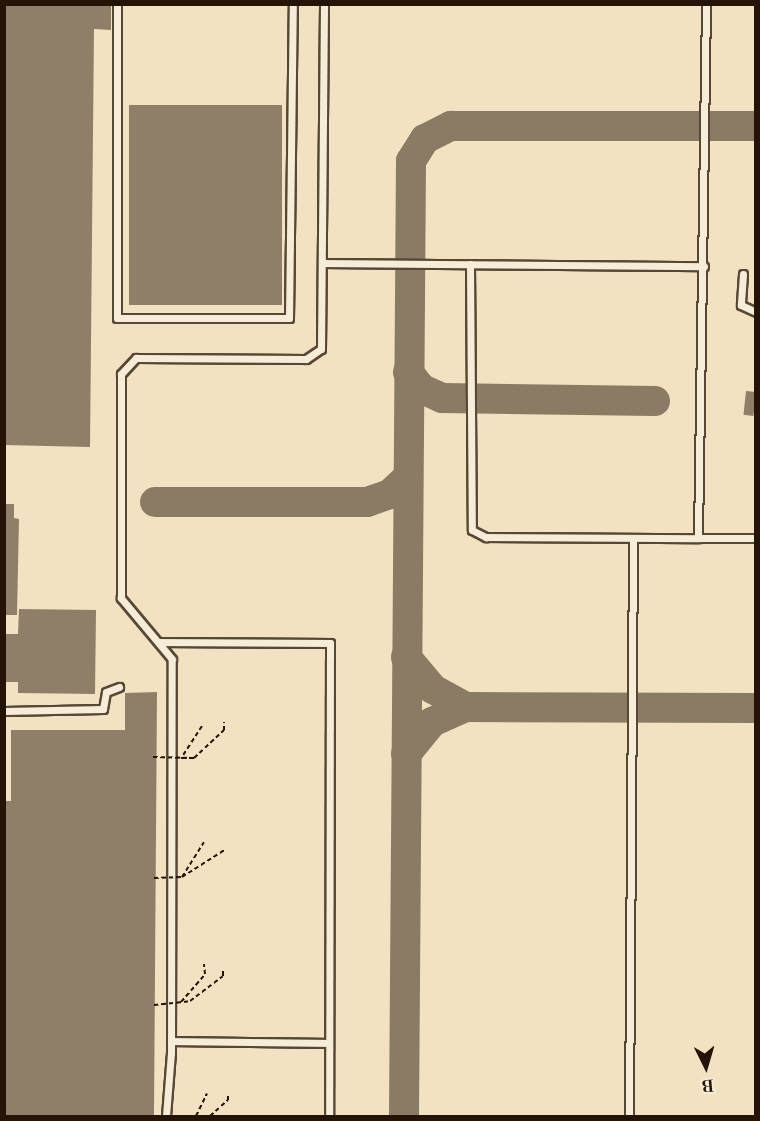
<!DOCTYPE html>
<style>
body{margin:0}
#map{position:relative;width:760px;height:1121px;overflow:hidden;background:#f2e2c1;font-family:"Libre Bodoni",serif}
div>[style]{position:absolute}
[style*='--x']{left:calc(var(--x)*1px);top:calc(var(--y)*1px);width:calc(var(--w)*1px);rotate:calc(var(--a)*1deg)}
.taxiway>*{height:30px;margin:-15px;padding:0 15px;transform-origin:15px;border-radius:15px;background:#8a7b64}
.building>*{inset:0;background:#8f7f68;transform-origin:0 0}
.path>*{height:2px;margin-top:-1px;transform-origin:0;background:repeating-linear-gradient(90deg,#231407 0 4.5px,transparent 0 7.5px)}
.roads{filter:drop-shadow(2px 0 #574836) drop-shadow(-2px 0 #574836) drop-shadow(0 2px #574836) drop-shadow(0 -2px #574836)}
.service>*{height:7px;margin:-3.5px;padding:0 3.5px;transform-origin:3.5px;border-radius:3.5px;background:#f7ecd7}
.path-bridge>*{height:2px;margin-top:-1px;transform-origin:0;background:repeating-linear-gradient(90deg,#231407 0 4.5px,transparent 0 7.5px)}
span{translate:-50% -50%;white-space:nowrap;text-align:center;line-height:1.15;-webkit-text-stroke:6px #f7ecd7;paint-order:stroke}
.frame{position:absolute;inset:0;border:6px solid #231407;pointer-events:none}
.north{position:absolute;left:676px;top:1037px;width:60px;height:60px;-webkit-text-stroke:4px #f7ecd7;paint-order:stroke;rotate:175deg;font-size:16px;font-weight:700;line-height:24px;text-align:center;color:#231407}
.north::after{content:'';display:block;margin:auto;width:21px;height:27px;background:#231407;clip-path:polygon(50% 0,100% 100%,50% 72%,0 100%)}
</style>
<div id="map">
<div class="taxiway">
<div style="--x:408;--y:372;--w:22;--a:51"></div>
<div style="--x:422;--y:389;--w:22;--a:24"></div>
<div style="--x:442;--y:398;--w:213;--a:0.8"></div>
<div style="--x:155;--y:502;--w:212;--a:0"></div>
<div style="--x:367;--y:502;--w:24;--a:-19"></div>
<div style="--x:390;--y:494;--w:23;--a:-43"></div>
<div style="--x:406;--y:657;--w:42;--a:49.8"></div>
<div style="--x:433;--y:689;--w:37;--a:29"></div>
<div style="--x:406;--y:754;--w:41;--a:-50.9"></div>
<div style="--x:432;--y:722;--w:36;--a:-24"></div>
<div style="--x:465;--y:707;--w:291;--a:0.2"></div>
<div style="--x:404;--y:1116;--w:955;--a:-89.58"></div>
<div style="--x:411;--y:161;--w:26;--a:-58"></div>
<div style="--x:425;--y:139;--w:29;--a:-27"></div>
<div style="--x:451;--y:126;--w:305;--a:0"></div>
</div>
<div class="building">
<div style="clip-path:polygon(4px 4px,111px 4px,111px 30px,94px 29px,90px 447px,4px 445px)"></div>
<div style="left:282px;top:105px;width:200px;height:153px;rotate:90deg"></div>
<div style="left:746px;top:391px;width:10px;height:24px;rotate:6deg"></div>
<div style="clip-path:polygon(4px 504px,14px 504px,14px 518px,19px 519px,17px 615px,4px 615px)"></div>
<div style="clip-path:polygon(19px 609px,96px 610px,95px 694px,18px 693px,18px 682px,4px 682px,4px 634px,18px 634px)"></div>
<div style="clip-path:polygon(157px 692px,154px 1116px,4px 1116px,4px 801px,11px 801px,11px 730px,125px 730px,125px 693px)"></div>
</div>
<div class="path">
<div style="--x:202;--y:726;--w:38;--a:123"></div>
<div style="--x:181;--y:758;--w:13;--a:0"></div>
<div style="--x:194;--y:758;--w:41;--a:-43"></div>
<div style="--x:224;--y:730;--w:8;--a:-90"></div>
<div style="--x:4;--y:809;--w:307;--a:89.8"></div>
<div style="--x:182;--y:877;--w:41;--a:-57.8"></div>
<div style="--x:181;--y:1002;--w:37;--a:-49"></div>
<div style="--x:205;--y:974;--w:10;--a:-96"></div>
<div style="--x:196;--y:1116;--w:25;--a:-64"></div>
<div style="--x:210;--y:1116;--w:24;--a:-42"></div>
<div style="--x:228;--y:1100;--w:7;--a:-90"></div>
</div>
<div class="roads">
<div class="service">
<div style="--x:117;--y:4;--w:314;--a:90"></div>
<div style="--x:117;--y:318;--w:172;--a:0"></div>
<div style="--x:289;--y:318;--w:314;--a:-89.3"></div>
<div style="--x:706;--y:4;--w:534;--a:90.86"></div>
<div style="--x:698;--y:538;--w:58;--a:0"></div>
<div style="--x:323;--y:263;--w:381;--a:0.5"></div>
<div style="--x:470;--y:264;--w:266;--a:89.6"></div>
<div style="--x:472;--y:530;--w:16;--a:27"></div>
<div style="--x:486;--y:537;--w:212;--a:0.3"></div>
<div style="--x:743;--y:274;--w:31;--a:94"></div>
<div style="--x:741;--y:305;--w:17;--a:25"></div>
<div style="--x:159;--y:642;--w:171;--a:0.3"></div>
<div style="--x:330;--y:643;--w:473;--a:90.1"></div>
<div style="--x:4;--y:711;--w:99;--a:-1.2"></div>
<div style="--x:103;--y:709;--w:17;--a:-80"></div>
<div style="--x:106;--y:692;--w:14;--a:-21"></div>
<div style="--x:171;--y:1041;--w:158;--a:0.7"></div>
<div style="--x:166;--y:1116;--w:63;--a:-85.5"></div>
<div style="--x:171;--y:1053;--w:394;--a:-89.9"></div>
<div style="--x:172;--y:659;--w:80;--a:-129.9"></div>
<div style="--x:121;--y:598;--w:224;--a:-90"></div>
<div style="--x:121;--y:374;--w:22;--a:-47"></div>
<div style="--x:136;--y:358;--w:170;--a:0.3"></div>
<div style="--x:306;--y:359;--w:18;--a:-34"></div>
<div style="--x:321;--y:349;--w:345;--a:-89.5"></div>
<div style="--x:629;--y:1116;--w:578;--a:-89.6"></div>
</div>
</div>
<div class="path-bridge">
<div style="--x:153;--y:757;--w:41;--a:1.4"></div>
<div style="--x:154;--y:878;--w:28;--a:-2"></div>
<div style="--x:182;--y:877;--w:52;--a:-32.5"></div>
<div style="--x:154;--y:1005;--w:36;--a:-6"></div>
<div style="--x:190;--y:1001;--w:41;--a:-37.1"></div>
<div style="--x:223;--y:976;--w:8;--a:-90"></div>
</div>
<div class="frame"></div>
<div class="north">B</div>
</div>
